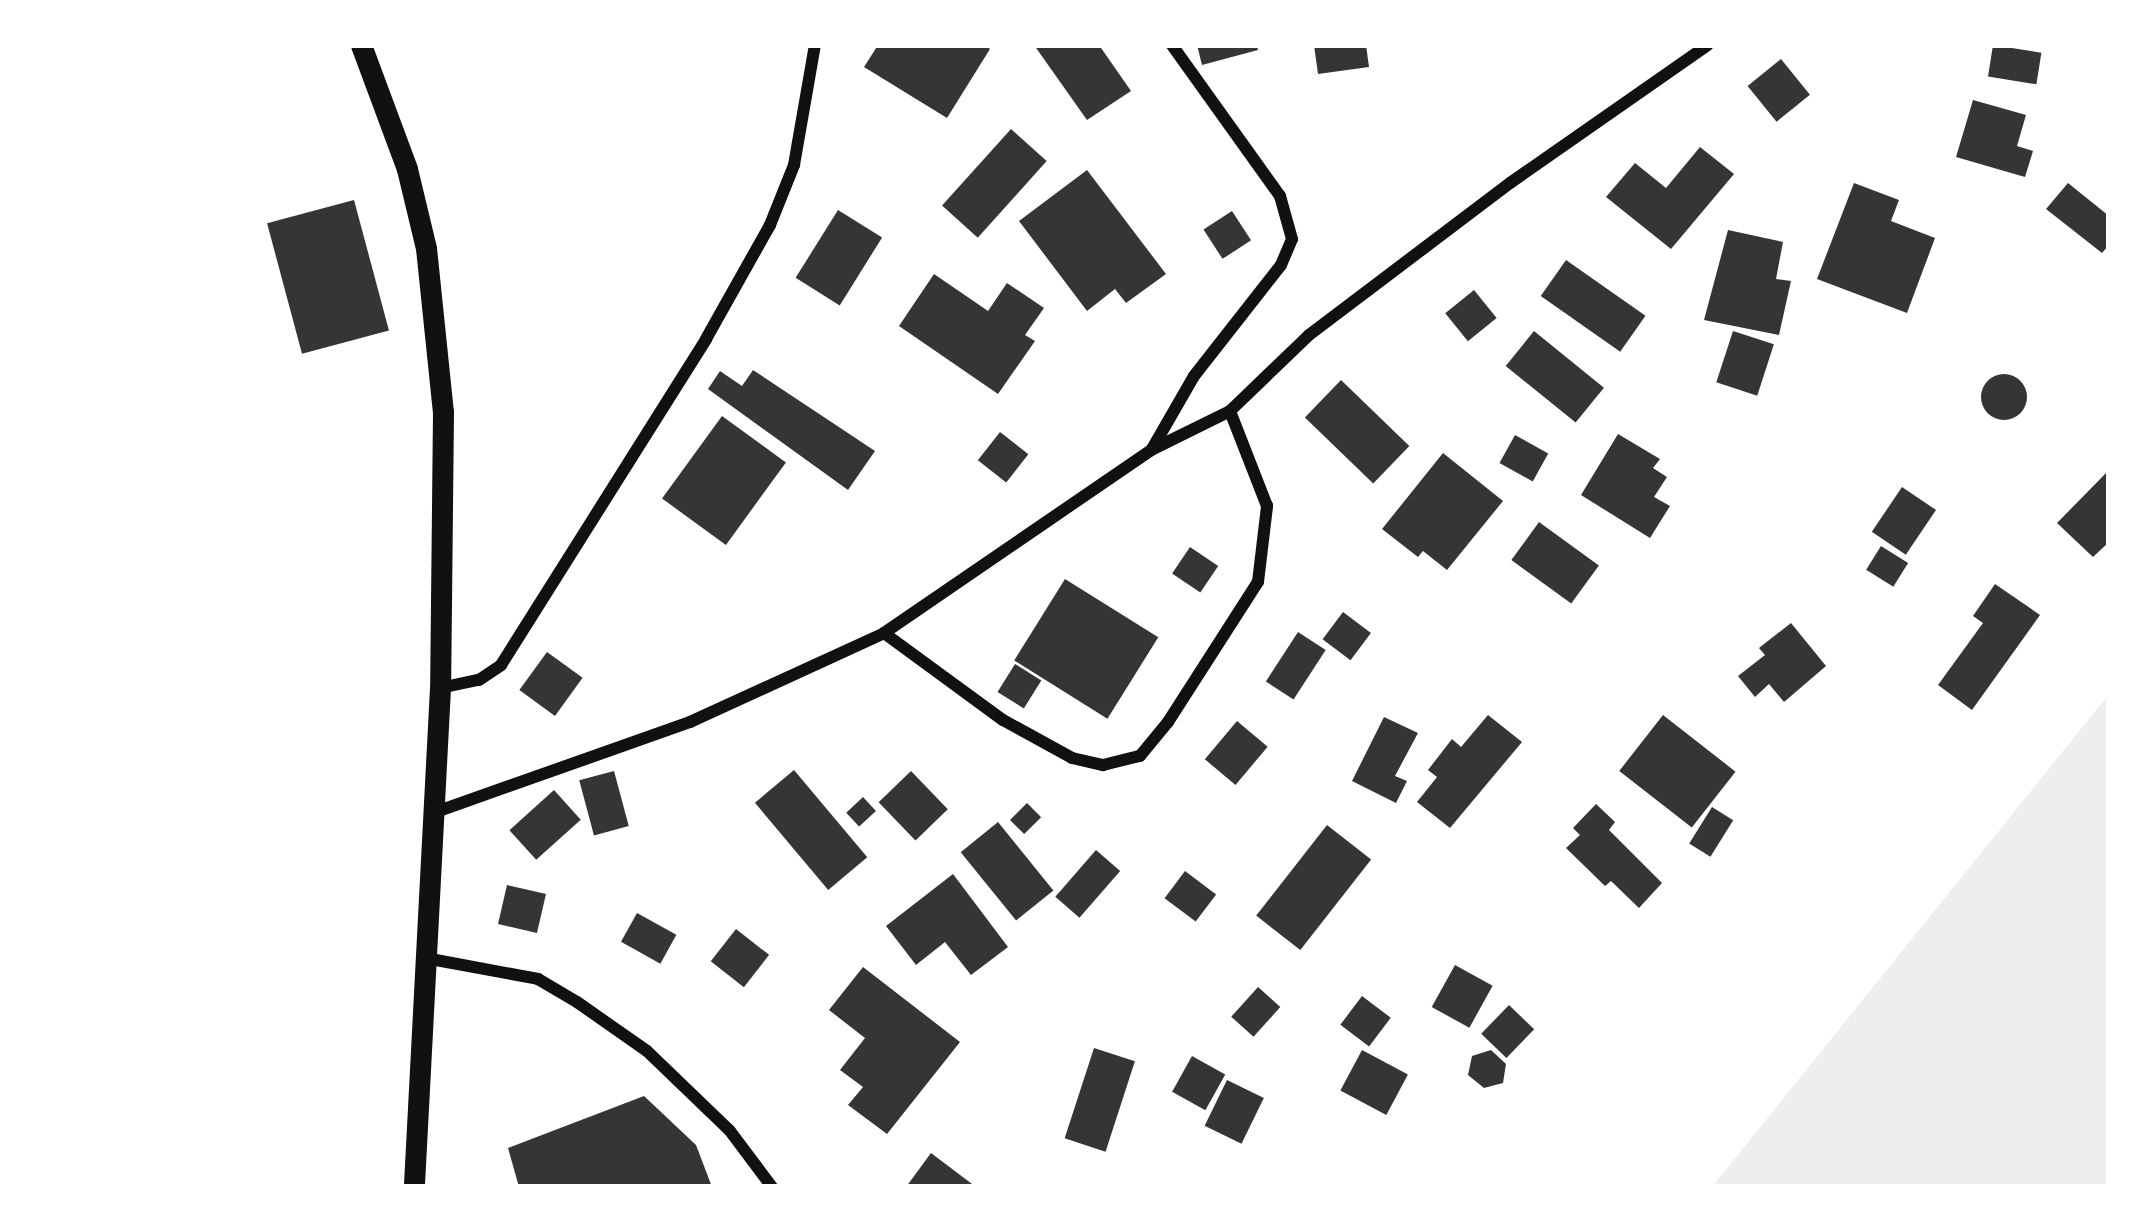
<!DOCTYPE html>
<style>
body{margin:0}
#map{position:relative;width:2154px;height:1232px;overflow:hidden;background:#fff;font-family:"DM Sans",sans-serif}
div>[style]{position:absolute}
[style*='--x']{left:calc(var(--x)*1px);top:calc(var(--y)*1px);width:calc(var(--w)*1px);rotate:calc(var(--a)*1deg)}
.green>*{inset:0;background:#eee}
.building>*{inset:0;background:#353535;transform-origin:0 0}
.round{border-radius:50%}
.minor>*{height:12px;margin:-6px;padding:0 6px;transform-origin:6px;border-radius:6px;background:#111}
.tertiary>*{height:21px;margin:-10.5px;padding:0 10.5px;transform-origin:10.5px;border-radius:10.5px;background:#111}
span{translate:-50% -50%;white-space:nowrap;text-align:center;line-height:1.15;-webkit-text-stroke:10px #fff;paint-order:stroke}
.frame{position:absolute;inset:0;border:48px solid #fff;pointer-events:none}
</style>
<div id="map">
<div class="green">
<div style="clip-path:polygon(2109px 694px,2109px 1187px,1712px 1187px)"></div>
</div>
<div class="building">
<div style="clip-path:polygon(878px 45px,984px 45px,990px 49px,947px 118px,864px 67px)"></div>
<div style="clip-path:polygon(1034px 45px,1099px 45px,1131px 91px,1087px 120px)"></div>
<div style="clip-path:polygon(1197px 45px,1257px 45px,1258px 50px,1202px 65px)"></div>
<div style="clip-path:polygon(1314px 45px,1366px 45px,1369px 67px,1318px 74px)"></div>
<div style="left:1993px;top:45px;width:49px;height:32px;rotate:9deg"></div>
<div style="left:1781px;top:59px;width:46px;height:43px;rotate:51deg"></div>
<div style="clip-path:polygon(1973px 100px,2026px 115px,2017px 146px,2033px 151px,2025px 177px,1956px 157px)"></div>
<div style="left:1011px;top:129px;width:48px;height:103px;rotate:42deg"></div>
<div style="clip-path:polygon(1700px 147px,1734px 174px,1671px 249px,1606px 197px,1635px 163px,1666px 188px)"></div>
<div style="clip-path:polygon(1087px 170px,1166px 274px,1126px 303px,1115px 289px,1087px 311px,1019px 221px)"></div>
<div style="clip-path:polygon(1854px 183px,1899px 200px,1891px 221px,1935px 238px,1907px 313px,1817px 279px)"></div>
<div style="clip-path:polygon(2068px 183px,2109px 216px,2109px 245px,2102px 253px,2046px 209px)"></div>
<div style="left:354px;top:200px;width:135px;height:90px;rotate:75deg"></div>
<div style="left:838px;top:210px;width:52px;height:80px;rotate:32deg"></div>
<div style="left:1232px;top:211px;width:35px;height:34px;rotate:57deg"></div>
<div style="clip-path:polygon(1728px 230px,1783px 242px,1776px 279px,1791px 281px,1779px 335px,1704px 320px)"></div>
<div style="left:1566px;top:260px;width:97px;height:44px;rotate:35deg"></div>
<div style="clip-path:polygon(934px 274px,988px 311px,1007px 283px,1044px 308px,1025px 335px,1035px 341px,998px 394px,899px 326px)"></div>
<div style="left:1474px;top:290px;width:36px;height:37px;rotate:51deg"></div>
<div style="left:1534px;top:331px;width:90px;height:45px;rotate:39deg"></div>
<div style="left:1733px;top:331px;width:43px;height:54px;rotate:18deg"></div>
<div style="clip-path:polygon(753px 370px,875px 451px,848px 490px,708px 389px,720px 371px,742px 386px)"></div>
<div class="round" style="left:1981px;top:374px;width:46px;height:46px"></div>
<div style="left:1341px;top:380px;width:95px;height:52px;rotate:44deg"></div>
<div style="left:722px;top:416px;width:79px;height:102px;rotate:36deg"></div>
<div style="left:1000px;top:432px;width:36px;height:36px;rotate:38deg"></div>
<div style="clip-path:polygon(1618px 434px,1660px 459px,1653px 468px,1667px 477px,1654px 497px,1670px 506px,1650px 538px,1581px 495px)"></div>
<div style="left:1515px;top:435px;width:38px;height:32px;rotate:29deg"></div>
<div style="clip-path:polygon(1443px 453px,1503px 501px,1447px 570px,1423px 551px,1418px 557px,1382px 529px)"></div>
<div style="clip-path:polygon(2109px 470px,2109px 542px,2093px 557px,2057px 523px)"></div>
<div style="left:1902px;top:487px;width:41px;height:54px;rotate:34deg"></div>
<div style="left:1539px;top:522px;width:74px;height:47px;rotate:36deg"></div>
<div style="left:1881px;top:546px;width:32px;height:28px;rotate:32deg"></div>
<div style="left:1190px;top:547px;width:34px;height:32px;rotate:34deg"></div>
<div style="left:1065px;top:579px;width:110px;height:96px;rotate:32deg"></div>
<div style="clip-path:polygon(1995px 584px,2040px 615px,1972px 710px,1938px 685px,1983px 623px,1973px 616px)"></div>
<div style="left:1343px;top:612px;width:35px;height:34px;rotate:37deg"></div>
<div style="clip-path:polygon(1791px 623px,1826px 666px,1784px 702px,1769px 684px,1755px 697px,1738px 676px,1765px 655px,1759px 648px)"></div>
<div style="left:1298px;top:632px;width:33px;height:59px;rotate:33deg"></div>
<div style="left:547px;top:652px;width:44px;height:47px;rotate:36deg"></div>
<div style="left:1015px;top:664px;width:31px;height:33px;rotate:32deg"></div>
<div style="clip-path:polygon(1488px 715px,1522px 742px,1450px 828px,1417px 802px,1437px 777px,1428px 770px,1452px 739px,1461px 747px)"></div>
<div style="left:1663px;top:715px;width:92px;height:71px;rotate:38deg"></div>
<div style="clip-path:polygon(1384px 717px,1418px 733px,1395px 776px,1407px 781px,1396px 803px,1352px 781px)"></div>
<div style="left:1237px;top:721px;width:40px;height:50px;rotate:40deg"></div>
<div style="left:794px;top:770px;width:114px;height:51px;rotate:50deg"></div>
<div style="left:614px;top:771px;width:57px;height:36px;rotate:75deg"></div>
<div style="left:911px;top:771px;width:53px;height:45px;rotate:46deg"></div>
<div style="left:554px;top:790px;width:40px;height:60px;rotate:48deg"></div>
<div style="left:863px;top:797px;width:19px;height:23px;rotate:47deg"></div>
<div style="left:1027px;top:803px;width:20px;height:24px;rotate:45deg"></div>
<div style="clip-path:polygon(1596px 804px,1615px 822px,1609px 830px,1662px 883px,1639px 908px,1611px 881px,1605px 886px,1566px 848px,1580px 835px,1573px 828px)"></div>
<div style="left:1712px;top:807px;width:25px;height:43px;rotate:32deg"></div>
<div style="left:998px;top:822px;width:88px;height:48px;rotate:51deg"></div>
<div style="left:1327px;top:825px;width:56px;height:115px;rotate:38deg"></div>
<div style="left:1096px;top:850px;width:32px;height:62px;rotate:41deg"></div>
<div style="left:1185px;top:871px;width:39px;height:34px;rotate:37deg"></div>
<div style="clip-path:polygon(953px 874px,1008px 947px,971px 975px,945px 942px,916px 965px,886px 926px)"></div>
<div style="left:507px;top:885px;width:40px;height:40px;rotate:13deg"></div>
<div style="left:637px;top:913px;width:45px;height:33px;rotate:29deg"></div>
<div style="left:736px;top:929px;width:42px;height:41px;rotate:38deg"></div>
<div style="left:1455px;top:965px;width:43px;height:48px;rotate:29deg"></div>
<div style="clip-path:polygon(863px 967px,960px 1042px,887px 1134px,848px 1105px,863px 1087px,840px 1070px,865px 1038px,829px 1010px)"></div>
<div style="left:1258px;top:987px;width:30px;height:40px;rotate:42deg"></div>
<div style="left:1362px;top:996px;width:36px;height:36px;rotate:37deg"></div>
<div style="left:1509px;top:1005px;width:35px;height:40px;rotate:44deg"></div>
<div style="left:1094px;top:1048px;width:43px;height:95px;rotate:18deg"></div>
<div style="left:1362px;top:1050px;width:52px;height:46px;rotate:28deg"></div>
<div style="clip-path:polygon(1491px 1050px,1506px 1064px,1503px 1083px,1484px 1088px,1468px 1075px,1472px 1056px)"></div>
<div style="left:1192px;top:1056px;width:38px;height:41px;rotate:29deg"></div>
<div style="left:1227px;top:1080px;width:41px;height:51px;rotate:26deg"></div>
<div style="clip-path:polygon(644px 1096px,696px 1145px,712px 1187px,519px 1187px,508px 1148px)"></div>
<div style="clip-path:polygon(931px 1153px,976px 1187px,906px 1187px)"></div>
</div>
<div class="minor">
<div style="--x:1152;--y:449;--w:84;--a:-60.1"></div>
<div style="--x:1194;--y:376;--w:141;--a:-51.9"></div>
<div style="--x:1281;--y:265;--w:28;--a:-67"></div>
<div style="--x:1292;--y:239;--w:45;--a:-105.6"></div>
<div style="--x:1280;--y:196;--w:186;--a:-125.6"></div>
<div style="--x:884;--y:633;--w:147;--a:36.2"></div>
<div style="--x:1003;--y:720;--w:79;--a:28.8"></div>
<div style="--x:1072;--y:758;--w:32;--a:13"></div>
<div style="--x:1103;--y:765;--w:38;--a:-14"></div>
<div style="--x:1140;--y:756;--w:44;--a:-50.5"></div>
<div style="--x:1168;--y:722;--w:166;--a:-57.3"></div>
<div style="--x:1258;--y:582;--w:77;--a:-83.2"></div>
<div style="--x:1267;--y:506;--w:102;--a:-111.3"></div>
<div style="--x:440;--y:688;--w:40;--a:-12"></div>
<div style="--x:479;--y:680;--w:27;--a:-34"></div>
<div style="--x:501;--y:665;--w:385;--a:-57.8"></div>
<div style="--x:706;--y:339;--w:131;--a:-60.7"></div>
<div style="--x:770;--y:225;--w:65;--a:-68.2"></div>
<div style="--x:794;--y:165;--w:122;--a:-80.1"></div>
<div style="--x:433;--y:813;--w:273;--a:-19.5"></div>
<div style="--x:690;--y:722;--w:213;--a:-24.6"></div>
<div style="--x:884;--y:633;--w:324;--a:-34.4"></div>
<div style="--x:1151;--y:450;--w:88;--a:-26.3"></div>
<div style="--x:1230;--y:411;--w:110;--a:-43.9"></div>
<div style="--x:1309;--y:335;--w:252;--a:-37.1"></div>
<div style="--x:1510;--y:183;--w:241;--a:-34.9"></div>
<div style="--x:425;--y:958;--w:115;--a:10.5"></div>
<div style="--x:538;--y:979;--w:45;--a:30.5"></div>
<div style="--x:577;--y:1002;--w:85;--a:35"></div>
<div style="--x:647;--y:1051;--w:115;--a:43.9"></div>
<div style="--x:730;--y:1131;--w:70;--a:53.1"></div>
</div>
<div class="tertiary">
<div style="--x:361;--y:45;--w:132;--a:69.6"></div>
<div style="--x:407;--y:169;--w:81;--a:76.5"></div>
<div style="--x:426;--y:248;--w:165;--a:84.1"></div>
<div style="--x:443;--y:412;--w:276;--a:90.6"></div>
<div style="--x:440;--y:688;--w:500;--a:93"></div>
</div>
<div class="frame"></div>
</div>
